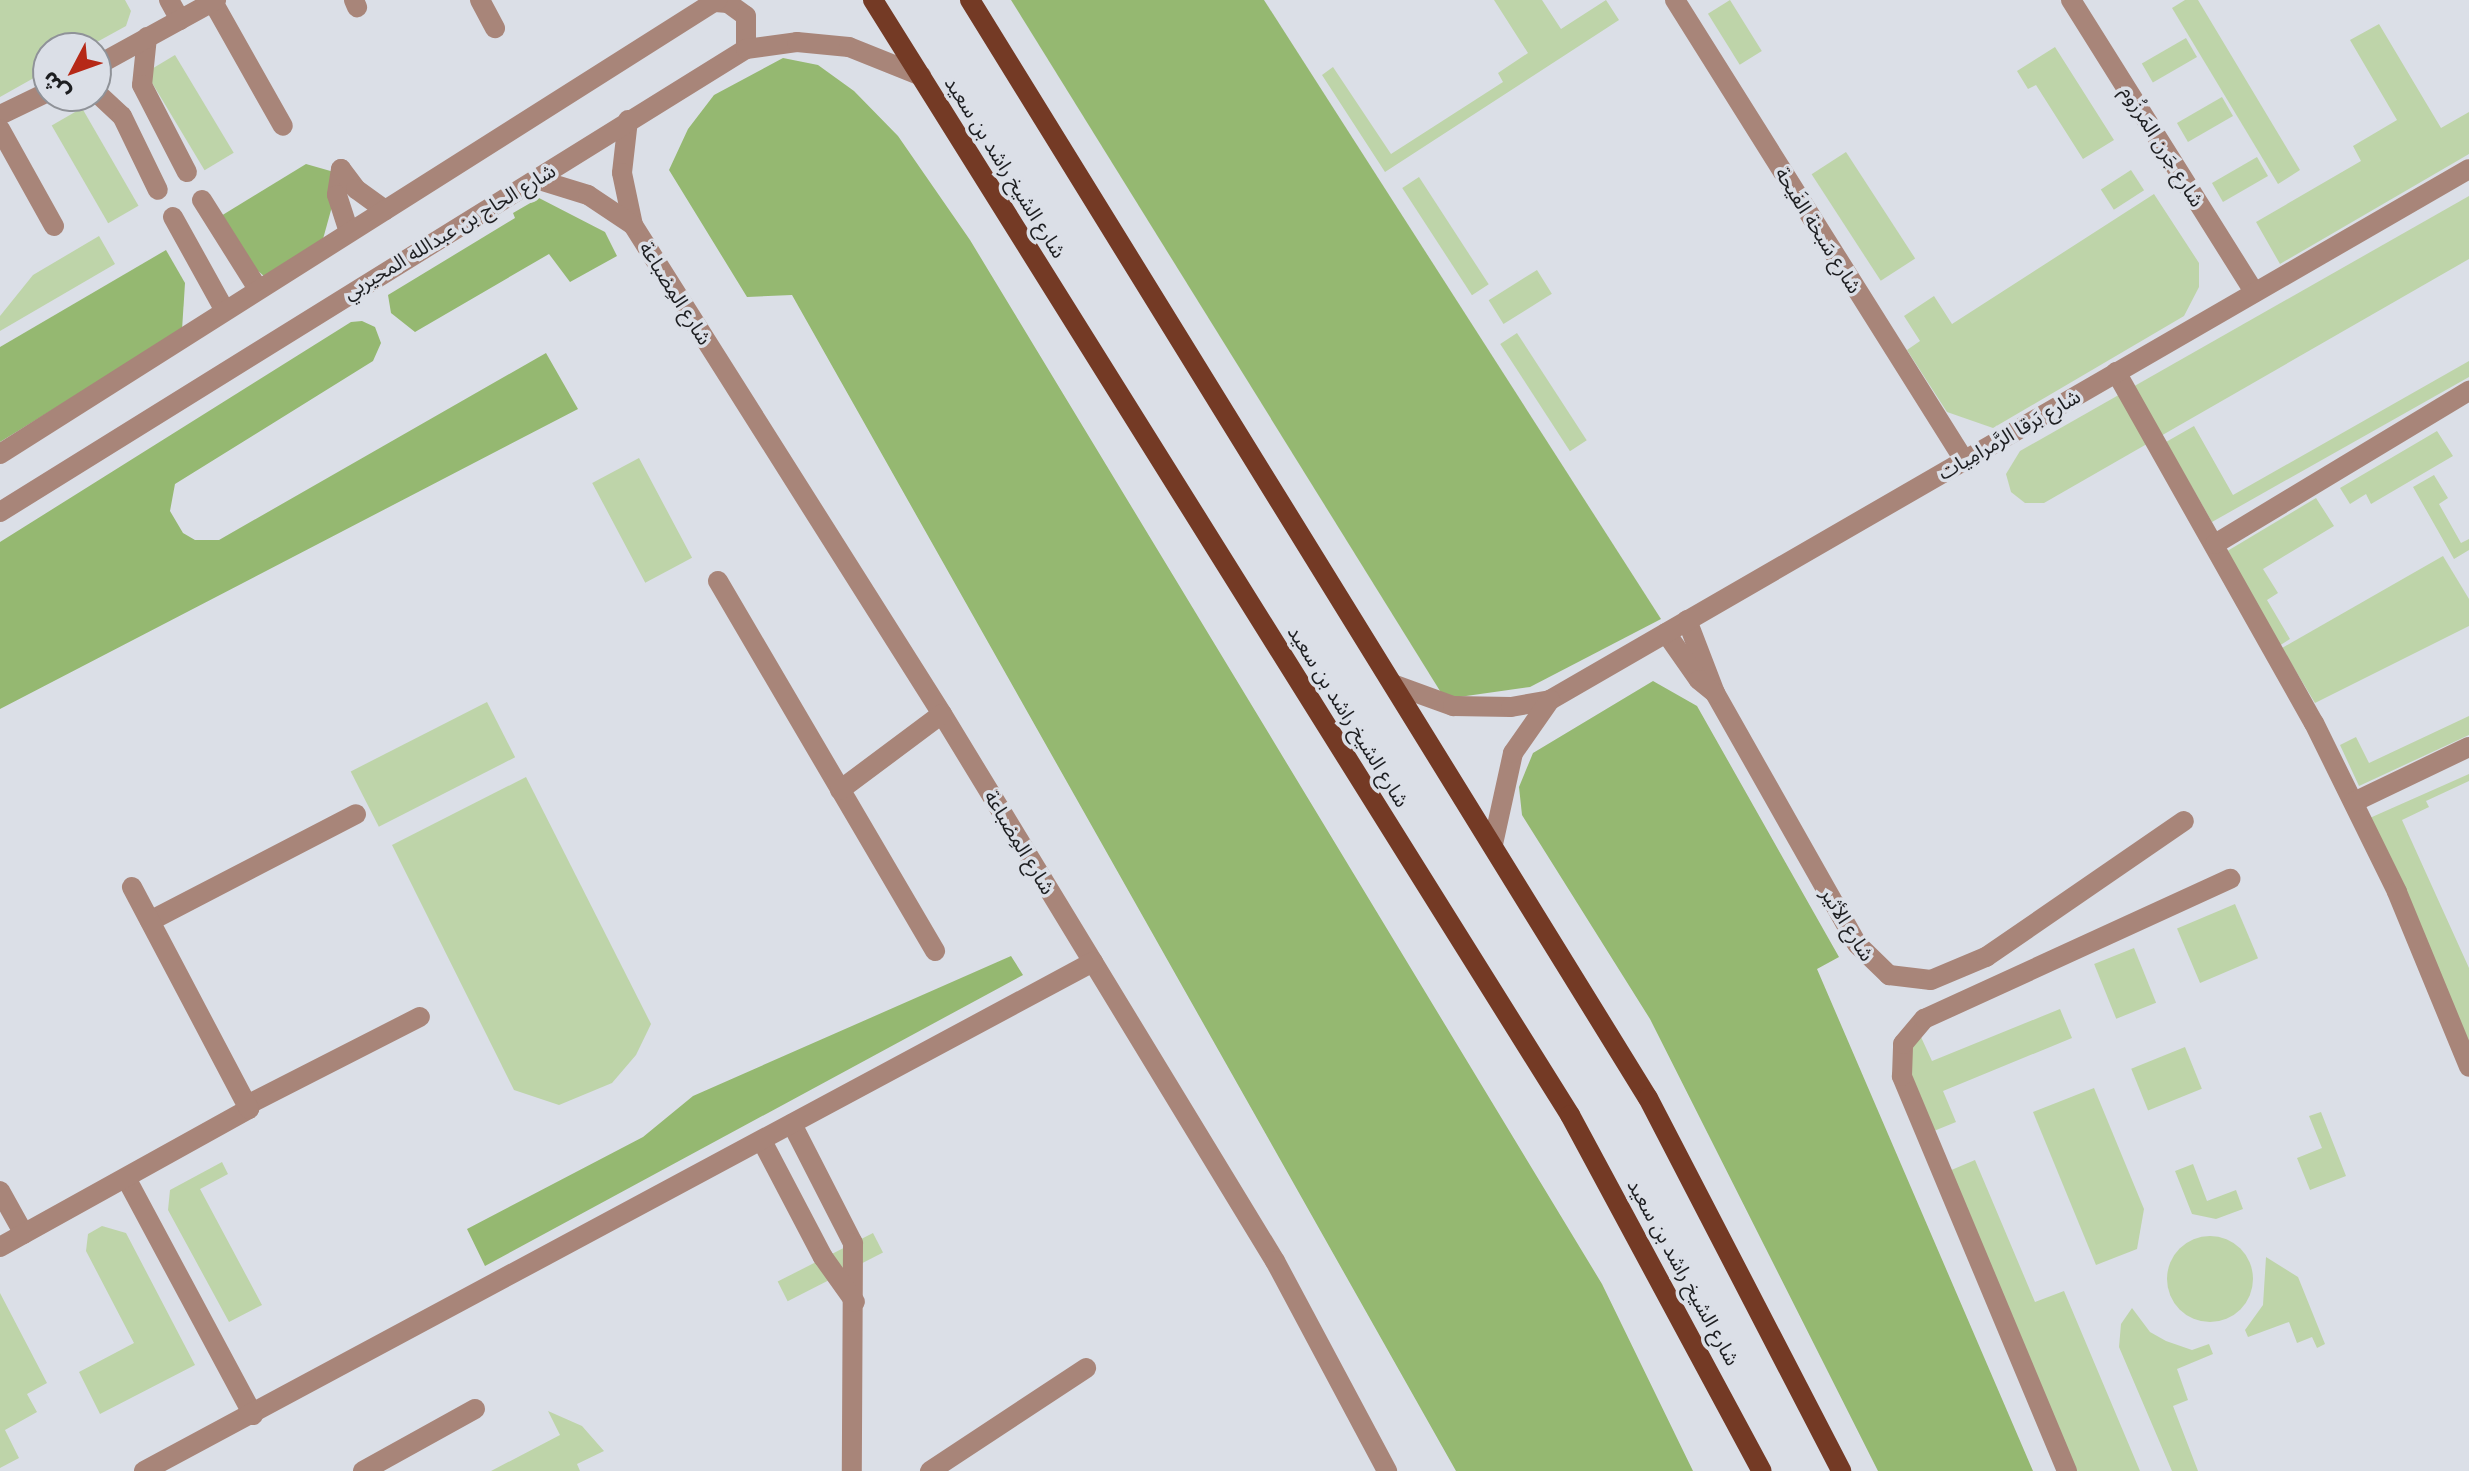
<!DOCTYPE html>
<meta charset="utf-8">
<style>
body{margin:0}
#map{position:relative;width:2469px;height:1471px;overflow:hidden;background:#dbdfe7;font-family:Lora,"Noto Sans Arabic",serif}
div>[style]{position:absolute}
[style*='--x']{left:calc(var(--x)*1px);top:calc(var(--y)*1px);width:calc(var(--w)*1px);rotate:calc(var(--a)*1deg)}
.green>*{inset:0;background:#bed4a9;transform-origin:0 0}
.round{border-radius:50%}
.forest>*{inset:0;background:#95b871}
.minor>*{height:20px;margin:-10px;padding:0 10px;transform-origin:10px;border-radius:10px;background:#a88579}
.major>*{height:20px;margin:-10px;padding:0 10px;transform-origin:10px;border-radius:10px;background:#743a25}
span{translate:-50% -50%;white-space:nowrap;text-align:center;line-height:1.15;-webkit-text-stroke:7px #dbdfe7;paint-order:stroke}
.street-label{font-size:20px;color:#1d1e21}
.north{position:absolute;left:32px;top:32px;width:80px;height:80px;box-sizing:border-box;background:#dbdfe7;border:2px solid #8f9298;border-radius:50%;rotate:229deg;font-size:22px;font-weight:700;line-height:32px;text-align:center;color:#1d1e21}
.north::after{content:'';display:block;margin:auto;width:28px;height:36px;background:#b62917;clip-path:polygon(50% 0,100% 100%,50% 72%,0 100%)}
</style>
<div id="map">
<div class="green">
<div style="clip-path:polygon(0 0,125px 0,131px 11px,126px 26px,86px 48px,48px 48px,48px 70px,0 97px)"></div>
<div style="clip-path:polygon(1494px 0,1542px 0,1561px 29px,1606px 0,1619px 20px,1385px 172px,1322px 75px,1333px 67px,1391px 154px,1503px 82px,1498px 73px,1528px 53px)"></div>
<div style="left:1730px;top:0;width:60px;height:26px;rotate:58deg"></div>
<div style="clip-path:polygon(2185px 0,2198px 0,2300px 170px,2278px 184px,2172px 8px)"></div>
<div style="clip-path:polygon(2379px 24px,2441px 128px,2469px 112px,2469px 154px,2280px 264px,2256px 222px,2361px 161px,2353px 146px,2397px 120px,2350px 40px)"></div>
<div style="left:2186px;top:38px;width:22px;height:51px;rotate:60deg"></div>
<div style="clip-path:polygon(2055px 47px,2114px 140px,2083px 159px,2036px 85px,2028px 89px,2017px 71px)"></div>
<div style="left:175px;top:55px;width:114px;height:34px;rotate:59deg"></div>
<div style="left:2222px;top:97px;width:22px;height:52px;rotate:60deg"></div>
<div style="left:82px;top:108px;width:113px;height:35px;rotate:60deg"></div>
<div style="left:1846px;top:152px;width:127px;height:41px;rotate:57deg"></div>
<div style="left:2257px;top:157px;width:22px;height:52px;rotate:60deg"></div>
<div style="left:2131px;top:170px;width:24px;height:36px;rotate:57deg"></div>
<div style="left:1419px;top:177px;width:128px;height:20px;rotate:57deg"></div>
<div style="clip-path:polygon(2154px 194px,2199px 263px,2199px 287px,2184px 316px,1993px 428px,1947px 412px,1907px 350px,1920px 341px,1904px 316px,1934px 296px,1952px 324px)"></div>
<div style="clip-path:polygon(2469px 196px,2469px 259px,2044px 503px,2025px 503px,2011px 492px,2006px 474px,2020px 451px)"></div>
<div style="clip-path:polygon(99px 236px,115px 264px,0 331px,0 316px,33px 275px)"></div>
<div style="left:1537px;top:270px;width:28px;height:57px;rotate:58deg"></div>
<div style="left:1517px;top:333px;width:128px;height:20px;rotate:57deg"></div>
<div style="clip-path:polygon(2469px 361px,2469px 377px,2212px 522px,2166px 442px,2194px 426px,2233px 495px)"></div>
<div style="clip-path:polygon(2437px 431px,2453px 456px,2371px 504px,2366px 494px,2350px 504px,2340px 488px)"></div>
<div style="left:639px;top:458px;width:113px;height:53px;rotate:62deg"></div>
<div style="clip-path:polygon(2434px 475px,2448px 498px,2439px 504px,2461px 543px,2469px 539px,2469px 550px,2454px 559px,2413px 487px)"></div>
<div style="clip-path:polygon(2316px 498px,2334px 526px,2263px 569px,2278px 593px,2267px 600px,2290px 639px,2279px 646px,2224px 553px)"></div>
<div style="clip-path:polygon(2443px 556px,2469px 599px,2469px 626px,2315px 703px,2282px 648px)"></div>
<div style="left:487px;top:702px;width:62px;height:153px;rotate:63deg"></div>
<div style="clip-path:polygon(2469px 716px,2469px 735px,2359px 786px,2340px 745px,2356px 737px,2369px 763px)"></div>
<div style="clip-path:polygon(2469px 774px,2469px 781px,2426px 801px,2429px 807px,2402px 820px,2469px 968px,2469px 1055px,2363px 821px)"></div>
<div style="clip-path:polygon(526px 777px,651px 1024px,636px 1055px,612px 1083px,559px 1105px,514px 1090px,392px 845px)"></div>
<div style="left:2235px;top:904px;width:59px;height:63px;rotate:67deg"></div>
<div style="left:2134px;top:948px;width:59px;height:43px;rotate:68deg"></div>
<div style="clip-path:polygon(2060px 1009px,2072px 1038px,1943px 1091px,1956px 1122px,1929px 1133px,1904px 1057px,1921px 1037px,1932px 1061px)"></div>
<div style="left:2185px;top:1047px;width:45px;height:58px;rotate:68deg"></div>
<div style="clip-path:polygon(2094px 1088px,2144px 1209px,2137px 1249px,2096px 1265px,2033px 1112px)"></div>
<div style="clip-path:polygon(2321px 1112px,2346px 1176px,2310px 1190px,2297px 1158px,2322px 1148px,2309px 1116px)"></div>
<div style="clip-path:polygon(1975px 1160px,2035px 1302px,2064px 1291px,2140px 1471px,2074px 1471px,1949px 1171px)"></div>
<div style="clip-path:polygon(222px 1162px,228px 1174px,200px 1189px,262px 1305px,229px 1322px,168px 1210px,170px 1190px)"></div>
<div style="clip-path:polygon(2193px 1164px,2207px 1201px,2236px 1190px,2243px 1209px,2216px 1219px,2192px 1214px,2175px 1171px)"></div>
<div style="clip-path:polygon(102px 1226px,126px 1233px,195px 1365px,100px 1414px,79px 1372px,134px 1343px,86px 1251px,88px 1234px)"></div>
<div style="left:873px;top:1233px;width:22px;height:107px;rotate:63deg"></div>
<div class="round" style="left:2167px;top:1236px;width:86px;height:86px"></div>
<div style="clip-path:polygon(2266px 1257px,2298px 1277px,2325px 1344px,2317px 1348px,2312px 1337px,2297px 1343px,2289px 1322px,2248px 1337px,2245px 1330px,2263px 1305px)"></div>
<div style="clip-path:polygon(0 1293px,47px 1383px,27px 1394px,37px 1412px,5px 1430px,19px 1458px,0 1468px)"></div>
<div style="clip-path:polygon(2132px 1308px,2150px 1332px,2166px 1341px,2192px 1350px,2209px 1344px,2213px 1354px,2177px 1369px,2188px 1400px,2173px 1406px,2198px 1471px,2172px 1471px,2119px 1347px,2121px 1324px)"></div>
<div style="clip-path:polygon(548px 1411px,582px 1426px,604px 1451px,577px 1464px,580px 1471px,491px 1471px,560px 1435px)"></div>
</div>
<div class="forest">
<div style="clip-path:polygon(1011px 0,1264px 0,1661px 619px,1530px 687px,1445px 699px)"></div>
<div style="clip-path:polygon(783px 58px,818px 65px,854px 91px,898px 136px,970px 240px,1602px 1284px,1693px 1471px,1456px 1471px,792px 295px,747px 297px,669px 170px,688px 129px,714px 95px)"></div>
<div style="clip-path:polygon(306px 164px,341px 174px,323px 239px,265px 277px,237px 253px,216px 219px)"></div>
<div style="clip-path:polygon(539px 198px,605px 232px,617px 256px,570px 282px,549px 254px,415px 332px,391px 313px,388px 295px,515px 218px,513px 213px)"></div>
<div style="clip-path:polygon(166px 250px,185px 283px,182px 330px,0 442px,0 347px)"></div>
<div style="clip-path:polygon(362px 321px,375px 327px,381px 343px,373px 361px,175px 484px,170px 511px,183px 533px,195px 540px,219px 540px,546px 353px,578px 409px,0 709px,0 542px,351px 322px)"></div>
<div style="clip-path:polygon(1653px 681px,1697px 706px,1839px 957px,1817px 969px,2033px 1471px,1878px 1471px,1650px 1019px,1522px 815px,1519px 787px,1533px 753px)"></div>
<div style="clip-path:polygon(1011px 956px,1023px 975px,485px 1266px,467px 1229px,643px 1137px,693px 1096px)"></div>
</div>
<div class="minor">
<div style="--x:169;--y:0;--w:23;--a:61"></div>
<div style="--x:354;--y:0;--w:8;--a:67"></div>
<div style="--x:480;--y:0;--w:32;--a:62"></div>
<div style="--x:1675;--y:0;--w:543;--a:57.86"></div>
<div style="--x:2071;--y:0;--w:345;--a:57.9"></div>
<div style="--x:213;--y:2;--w:142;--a:60.6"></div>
<div style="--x:715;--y:2;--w:13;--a:4"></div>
<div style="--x:728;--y:3;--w:22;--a:36"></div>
<div style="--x:746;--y:16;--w:33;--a:90"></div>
<div style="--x:147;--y:37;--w:48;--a:95.9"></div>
<div style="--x:142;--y:85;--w:98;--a:62.7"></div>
<div style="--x:96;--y:66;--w:137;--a:-28.8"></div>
<div style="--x:96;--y:92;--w:35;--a:43"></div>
<div style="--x:122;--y:116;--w:82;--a:64.1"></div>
<div style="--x:0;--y:115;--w:53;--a:-25.6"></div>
<div style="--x:628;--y:120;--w:53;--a:96.5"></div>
<div style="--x:622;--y:173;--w:53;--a:78.1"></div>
<div style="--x:633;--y:225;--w:578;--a:57.71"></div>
<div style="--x:942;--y:714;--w:640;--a:58.67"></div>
<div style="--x:1275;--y:1261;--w:238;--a:61.9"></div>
<div style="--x:0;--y:129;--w:111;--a:60.9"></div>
<div style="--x:341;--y:169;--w:26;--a:99"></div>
<div style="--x:337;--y:195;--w:39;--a:72"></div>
<div style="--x:341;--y:169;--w:25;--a:53"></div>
<div style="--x:356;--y:189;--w:36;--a:36"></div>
<div style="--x:536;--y:179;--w:54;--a:17.1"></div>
<div style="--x:588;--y:195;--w:54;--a:33.7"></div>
<div style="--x:202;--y:200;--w:105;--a:57.8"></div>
<div style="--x:173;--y:217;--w:107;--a:61"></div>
<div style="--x:2116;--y:372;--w:403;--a:60.6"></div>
<div style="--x:2314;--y:723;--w:188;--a:63.8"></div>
<div style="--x:2397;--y:892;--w:189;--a:67.6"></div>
<div style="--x:0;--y:454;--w:849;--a:-32.34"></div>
<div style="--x:0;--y:512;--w:878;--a:-31.83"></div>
<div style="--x:746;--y:49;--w:51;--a:-7.8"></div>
<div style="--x:797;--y:42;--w:52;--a:5.5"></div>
<div style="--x:849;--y:47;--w:78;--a:21.9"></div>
<div style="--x:2215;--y:544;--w:297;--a:-31.1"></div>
<div style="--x:718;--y:581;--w:429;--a:59.6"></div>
<div style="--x:1687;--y:620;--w:78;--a:69"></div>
<div style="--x:1715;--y:693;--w:288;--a:60.5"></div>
<div style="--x:1857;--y:944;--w:45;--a:44.1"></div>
<div style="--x:1889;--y:975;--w:42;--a:6.8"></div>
<div style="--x:1931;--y:980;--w:60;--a:-22.7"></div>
<div style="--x:1986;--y:957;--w:240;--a:-34.5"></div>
<div style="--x:1666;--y:633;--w:57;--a:54.9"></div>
<div style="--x:1699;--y:680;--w:21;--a:39"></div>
<div style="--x:1395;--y:685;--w:62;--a:19.9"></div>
<div style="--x:1453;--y:706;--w:58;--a:1"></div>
<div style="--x:1511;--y:707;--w:40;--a:-10"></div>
<div style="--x:1550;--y:700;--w:1061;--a:-30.02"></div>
<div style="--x:840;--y:790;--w:127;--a:-36.7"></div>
<div style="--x:2354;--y:802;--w:127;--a:-25.6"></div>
<div style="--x:1493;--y:844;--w:93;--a:-77.6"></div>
<div style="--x:1513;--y:753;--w:65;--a:-55.1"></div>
<div style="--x:150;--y:921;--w:232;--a:-27.4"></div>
<div style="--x:247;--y:1105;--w:194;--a:-27"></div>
<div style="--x:792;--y:1124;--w:134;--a:62.9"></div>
<div style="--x:853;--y:1243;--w:228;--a:90.3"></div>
<div style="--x:762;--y:1141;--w:131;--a:62.3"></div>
<div style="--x:823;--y:1257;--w:55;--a:54.6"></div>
<div style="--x:126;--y:1178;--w:269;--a:61.8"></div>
<div style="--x:0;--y:1191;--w:49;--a:60.8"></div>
<div style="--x:0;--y:1247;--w:285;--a:-29"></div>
<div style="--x:249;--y:1109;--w:251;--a:-117.8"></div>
<div style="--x:144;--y:1471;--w:1077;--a:-28.21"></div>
<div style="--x:363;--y:1471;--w:128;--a:-29"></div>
<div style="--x:930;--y:1471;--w:187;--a:-33.4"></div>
<div style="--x:2067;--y:1471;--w:428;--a:-112.7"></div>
<div style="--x:1902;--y:1076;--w:32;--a:-88"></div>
<div style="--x:1903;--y:1044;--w:33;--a:-50"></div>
<div style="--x:1924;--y:1019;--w:337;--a:-24.6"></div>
</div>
<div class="major">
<div style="--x:873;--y:0;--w:1315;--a:57.99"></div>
<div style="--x:1570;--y:1115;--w:404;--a:61.7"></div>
<div style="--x:970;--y:0;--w:1290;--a:58.31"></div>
<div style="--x:1648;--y:1098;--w:420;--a:62.6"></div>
</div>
<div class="street-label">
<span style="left:2163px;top:146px;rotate:58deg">شارع جَرن المَرزُوم</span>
<span style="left:1006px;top:167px;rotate:58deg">شارع الشيخ راشد بن سعيد</span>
<span style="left:1819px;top:230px;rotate:58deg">شارع سَبخة الفَيحة</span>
<span style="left:449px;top:231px;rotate:-31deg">شارع الحاج بن عبدالله المحيربي</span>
<span style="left:676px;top:293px;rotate:58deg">شارع المِضباعة</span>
<span style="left:2009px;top:434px;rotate:-30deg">شارع بَرقا الرَّمرامِيات</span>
<span style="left:1349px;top:716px;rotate:58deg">شارع الشيخ راشد بن سعيد</span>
<span style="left:1020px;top:842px;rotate:59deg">شارع المِضباعة</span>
<span style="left:1848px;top:924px;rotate:58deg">شارع الأثير</span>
<span style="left:1684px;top:1272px;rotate:61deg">شارع الشيخ راشد بن سعيد</span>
</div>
<div class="north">ش</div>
</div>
